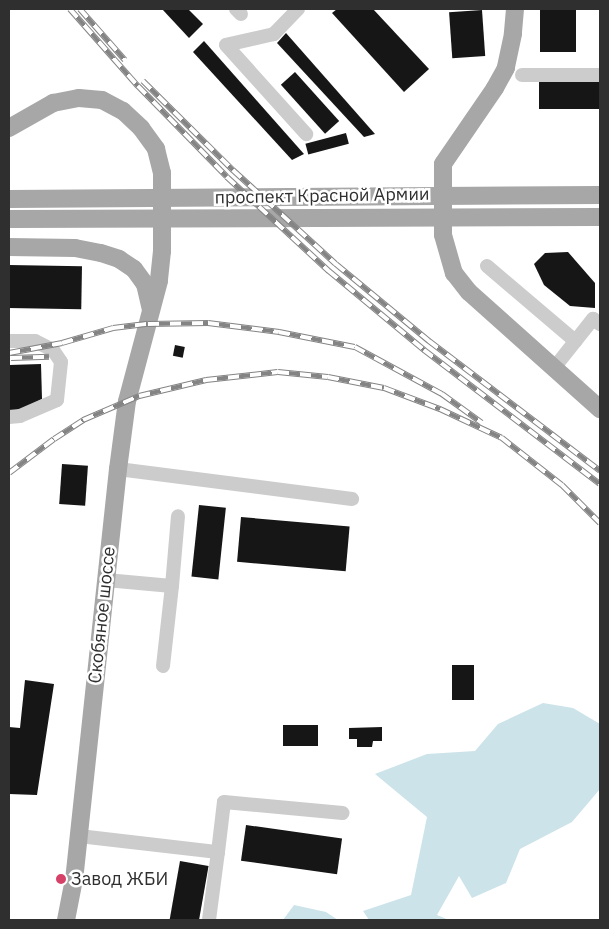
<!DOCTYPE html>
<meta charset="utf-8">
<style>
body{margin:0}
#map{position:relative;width:609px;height:929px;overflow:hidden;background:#fff;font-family:"IBM Plex Sans",sans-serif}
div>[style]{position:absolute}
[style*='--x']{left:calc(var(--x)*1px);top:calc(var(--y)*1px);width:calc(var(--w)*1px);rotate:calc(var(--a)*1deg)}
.water>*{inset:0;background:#cce3e9}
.building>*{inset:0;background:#161616;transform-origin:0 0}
.minor>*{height:14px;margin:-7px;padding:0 7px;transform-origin:7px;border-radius:7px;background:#ccc}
.major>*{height:18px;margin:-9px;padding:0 9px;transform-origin:9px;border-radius:9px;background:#a7a7a7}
.rail>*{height:5.5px;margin-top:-2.75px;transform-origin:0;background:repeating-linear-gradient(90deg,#fff 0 11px,#848484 0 22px);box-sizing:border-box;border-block:1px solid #848484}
.dots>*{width:14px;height:14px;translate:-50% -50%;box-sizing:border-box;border:2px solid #fff;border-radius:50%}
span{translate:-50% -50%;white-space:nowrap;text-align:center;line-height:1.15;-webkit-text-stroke:5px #fff;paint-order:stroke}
.street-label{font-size:18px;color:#2f2f2f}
.poi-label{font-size:18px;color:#2f2f2f}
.left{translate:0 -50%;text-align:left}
.frame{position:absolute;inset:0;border:10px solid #2f2f2f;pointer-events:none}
</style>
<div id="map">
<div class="water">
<div style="clip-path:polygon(543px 703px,573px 708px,600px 724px,600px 789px,572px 822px,520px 849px,506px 883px,472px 898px,459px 876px,437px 915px,449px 920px,369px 920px,363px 911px,411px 895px,427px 817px,375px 774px,427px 754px,475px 751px,498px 724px)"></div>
<div style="clip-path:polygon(294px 905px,326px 912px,338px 920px,283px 920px)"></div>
</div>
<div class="building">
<div style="clip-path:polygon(162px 9px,188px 9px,203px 24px,189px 38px)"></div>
<div style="clip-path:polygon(337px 9px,373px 9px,429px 69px,404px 92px,332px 13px)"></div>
<div style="left:540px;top:9px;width:36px;height:43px"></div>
<div style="left:482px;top:10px;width:46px;height:33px;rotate:86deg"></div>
<div style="clip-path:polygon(286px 33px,375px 134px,364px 137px,277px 43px)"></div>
<div style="clip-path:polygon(204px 41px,304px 154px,292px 160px,193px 52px)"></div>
<div style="left:295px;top:72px;width:66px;height:19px;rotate:48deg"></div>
<div style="left:600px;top:81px;width:28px;height:61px;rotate:90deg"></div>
<div style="left:346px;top:133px;width:11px;height:42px;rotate:75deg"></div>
<div style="clip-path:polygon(568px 252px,595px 283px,595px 308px,570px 306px,544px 285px,534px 264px,545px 253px)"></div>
<div style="left:9px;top:265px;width:73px;height:43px;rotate:1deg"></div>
<div style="left:175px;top:345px;width:10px;height:11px;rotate:11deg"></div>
<div style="clip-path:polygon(41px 364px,42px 399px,22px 410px,9px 410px,9px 365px)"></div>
<div style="left:62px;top:464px;width:26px;height:40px;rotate:4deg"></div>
<div style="left:199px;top:505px;width:27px;height:72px;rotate:6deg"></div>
<div style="left:241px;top:517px;width:109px;height:45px;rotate:5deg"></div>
<div style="left:452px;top:665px;width:22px;height:35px"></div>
<div style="clip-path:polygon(25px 680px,54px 684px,37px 795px,9px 794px,9px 727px,20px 728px)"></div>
<div style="left:283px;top:725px;width:35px;height:21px"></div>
<div style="clip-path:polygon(382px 727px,382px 741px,373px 741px,372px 747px,357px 747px,357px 739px,349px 739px,349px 728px)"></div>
<div style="left:246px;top:825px;width:97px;height:36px;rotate:8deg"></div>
<div style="left:180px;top:861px;width:29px;height:60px;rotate:10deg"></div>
</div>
<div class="minor">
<div style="--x:236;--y:9;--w:7;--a:45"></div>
<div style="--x:298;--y:9;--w:35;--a:134"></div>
<div style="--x:274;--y:34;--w:49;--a:167.1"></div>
<div style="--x:226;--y:45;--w:120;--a:48"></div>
<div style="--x:522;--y:75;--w:78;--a:0"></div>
<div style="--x:487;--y:266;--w:116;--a:40.4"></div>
<div style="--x:9;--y:341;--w:26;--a:0"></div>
<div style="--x:35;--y:341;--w:20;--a:27"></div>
<div style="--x:53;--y:350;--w:14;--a:56"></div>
<div style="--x:61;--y:362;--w:38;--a:96"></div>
<div style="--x:57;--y:400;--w:40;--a:156.6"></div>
<div style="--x:20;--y:416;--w:11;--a:175"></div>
<div style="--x:554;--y:368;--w:63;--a:-51.5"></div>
<div style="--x:593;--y:319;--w:9;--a:36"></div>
<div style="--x:118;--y:469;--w:236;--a:7.3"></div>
<div style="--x:106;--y:580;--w:66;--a:5.2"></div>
<div style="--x:172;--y:586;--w:70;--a:-85.1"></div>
<div style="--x:163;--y:666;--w:81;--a:-83.6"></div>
<div style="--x:79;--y:836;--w:140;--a:6.6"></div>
<div style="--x:218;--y:852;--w:50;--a:-83.2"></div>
<div style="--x:224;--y:802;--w:119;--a:5.3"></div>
<div style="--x:209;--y:920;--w:69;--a:-82.5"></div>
</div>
<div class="major">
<div style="--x:515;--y:9;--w:25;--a:95"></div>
<div style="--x:513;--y:34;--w:35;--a:102"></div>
<div style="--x:506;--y:68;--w:23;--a:119"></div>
<div style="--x:495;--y:88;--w:92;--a:124.4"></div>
<div style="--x:443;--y:164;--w:71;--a:90"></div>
<div style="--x:443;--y:235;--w:40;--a:74"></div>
<div style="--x:454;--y:273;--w:24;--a:52"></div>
<div style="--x:469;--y:292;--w:176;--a:41.8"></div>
<div style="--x:9;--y:128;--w:51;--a:-29.6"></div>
<div style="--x:53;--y:103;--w:26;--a:-11"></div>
<div style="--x:79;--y:98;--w:23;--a:5"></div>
<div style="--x:102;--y:100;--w:24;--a:28"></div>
<div style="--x:123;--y:111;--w:25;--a:43"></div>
<div style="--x:141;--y:128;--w:26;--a:54"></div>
<div style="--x:156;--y:149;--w:25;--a:76"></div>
<div style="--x:162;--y:173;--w:78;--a:90"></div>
<div style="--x:162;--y:251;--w:30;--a:96"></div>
<div style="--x:159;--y:281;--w:124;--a:104.9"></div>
<div style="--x:127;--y:401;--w:69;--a:97.5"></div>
<div style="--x:118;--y:469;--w:412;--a:96.1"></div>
<div style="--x:74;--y:879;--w:42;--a:101"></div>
<div style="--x:9;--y:199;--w:591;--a:-0.39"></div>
<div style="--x:9;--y:219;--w:591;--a:-0.19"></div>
<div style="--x:9;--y:247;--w:66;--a:0.9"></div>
<div style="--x:75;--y:248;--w:26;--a:11"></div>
<div style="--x:101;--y:253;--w:19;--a:18"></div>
<div style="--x:119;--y:259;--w:18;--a:34"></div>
<div style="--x:134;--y:269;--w:19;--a:54"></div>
<div style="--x:145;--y:284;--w:26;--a:77"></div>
</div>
<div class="rail">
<div style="--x:70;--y:9;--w:103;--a:48.6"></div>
<div style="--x:138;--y:86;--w:127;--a:45.6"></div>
<div style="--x:227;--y:177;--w:139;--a:42.7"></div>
<div style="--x:329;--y:271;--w:124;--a:39.7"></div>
<div style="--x:424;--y:350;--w:221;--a:37.3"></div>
<div style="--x:80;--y:9;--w:68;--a:48.6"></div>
<div style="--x:143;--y:81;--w:127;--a:44.7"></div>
<div style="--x:233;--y:170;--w:139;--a:42.4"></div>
<div style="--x:336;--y:264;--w:121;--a:39.6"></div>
<div style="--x:429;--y:341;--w:215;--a:37.2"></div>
<div style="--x:9;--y:353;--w:54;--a:-10.7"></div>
<div style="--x:62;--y:343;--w:53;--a:-16.4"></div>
<div style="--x:113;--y:328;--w:35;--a:-7"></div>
<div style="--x:148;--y:324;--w:60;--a:-1"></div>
<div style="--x:208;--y:323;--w:72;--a:7.2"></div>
<div style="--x:279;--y:332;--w:77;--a:11.2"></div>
<div style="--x:355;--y:347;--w:99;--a:28.4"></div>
<div style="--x:442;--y:394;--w:49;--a:35.9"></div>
<div style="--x:11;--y:358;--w:38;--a:-2"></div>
<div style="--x:9;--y:473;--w:56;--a:-37.1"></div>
<div style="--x:54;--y:439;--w:35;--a:-33"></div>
<div style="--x:83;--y:420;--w:61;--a:-23.2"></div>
<div style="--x:139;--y:396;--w:69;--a:-13.4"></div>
<div style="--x:206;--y:380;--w:72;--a:-6.3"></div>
<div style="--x:278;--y:372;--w:50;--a:5.7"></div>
<div style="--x:328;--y:377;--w:57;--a:11.1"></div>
<div style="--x:384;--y:388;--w:60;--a:20.6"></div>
<div style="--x:440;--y:409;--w:68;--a:25.1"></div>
<div style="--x:502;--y:438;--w:76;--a:38.1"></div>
<div style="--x:562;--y:485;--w:54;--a:45"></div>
</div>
<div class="dots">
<div style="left:61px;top:879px;background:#d64168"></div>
</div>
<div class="street-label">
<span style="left:322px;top:196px;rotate:-1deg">проспект Красной Армии</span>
<span style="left:102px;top:615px;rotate:-84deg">Скобяное шоссе</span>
</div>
<div class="poi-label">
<span class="left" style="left:71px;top:879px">Завод ЖБИ</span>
</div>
<div class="frame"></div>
</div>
